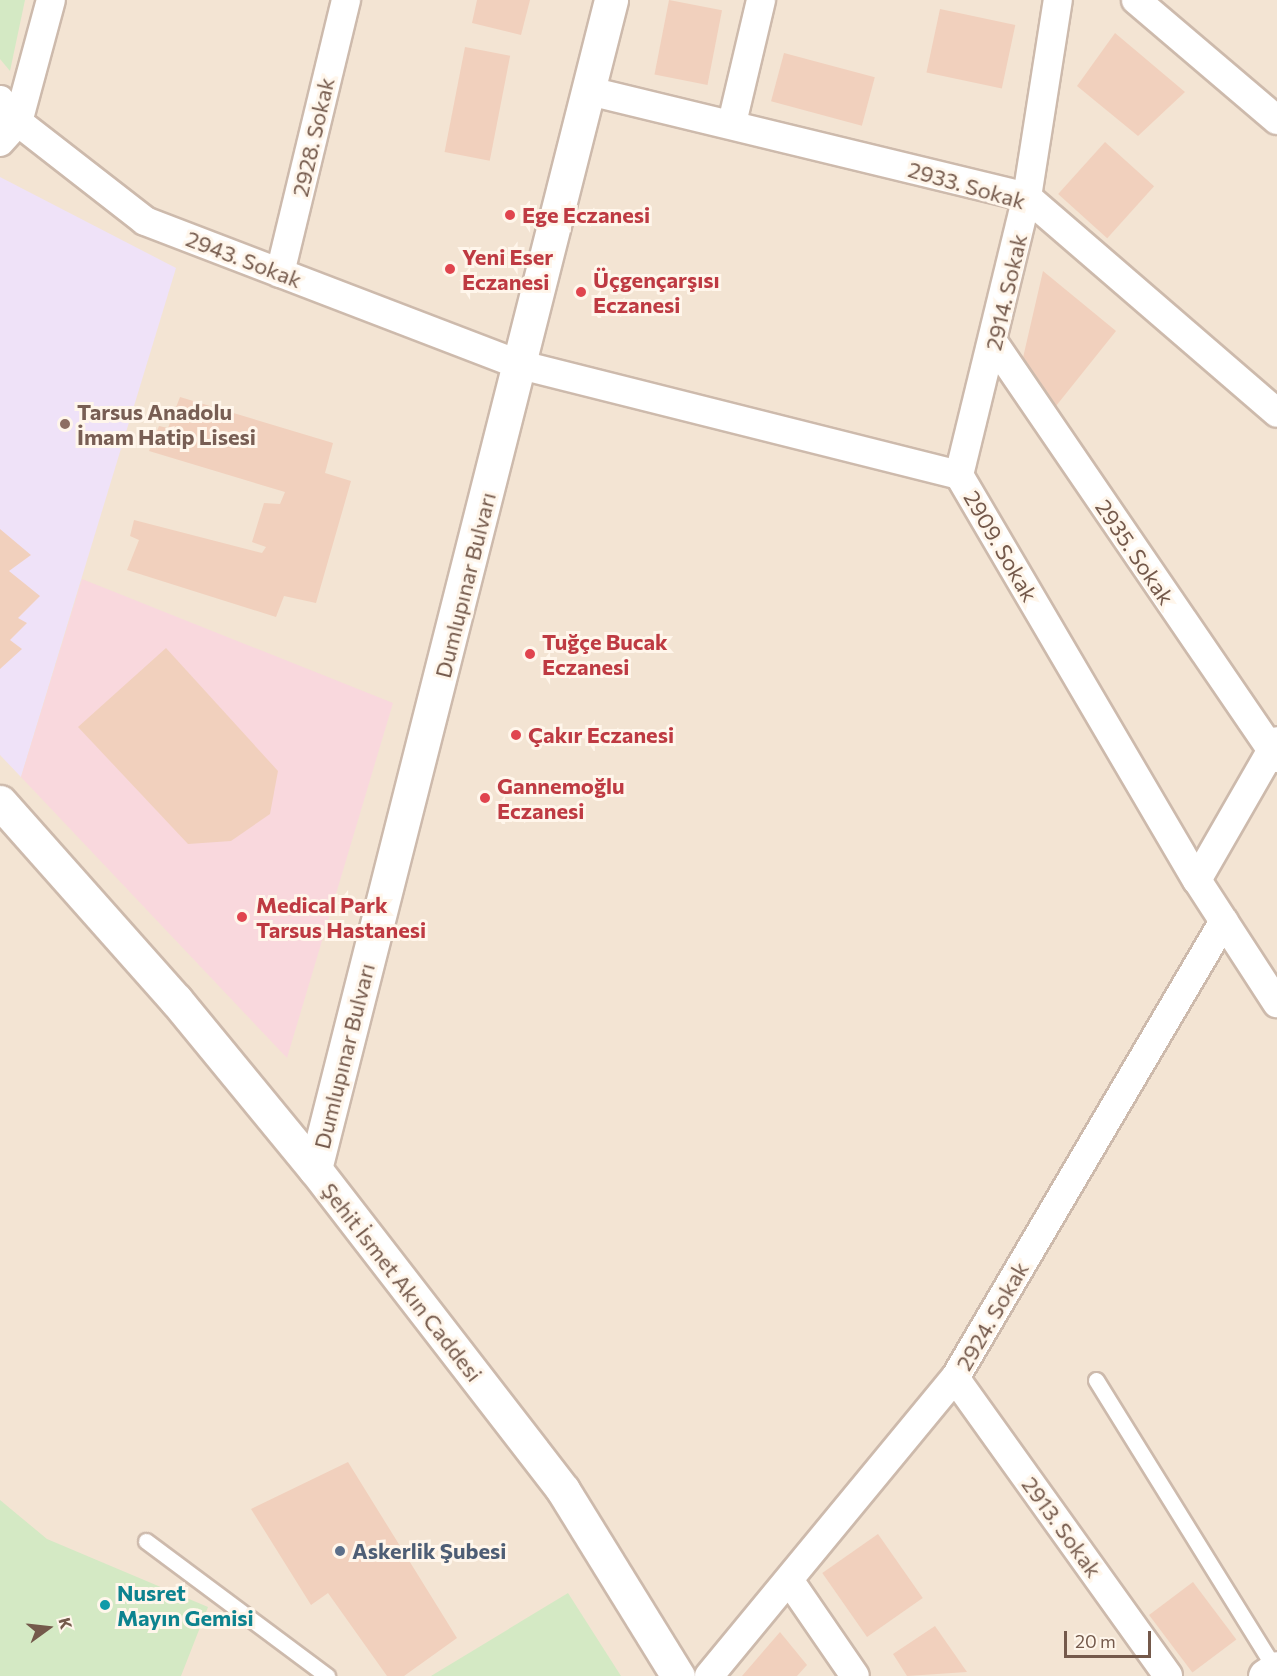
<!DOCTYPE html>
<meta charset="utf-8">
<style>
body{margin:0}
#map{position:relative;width:1277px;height:1676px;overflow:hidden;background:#fcf2e5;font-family:Commissioner,sans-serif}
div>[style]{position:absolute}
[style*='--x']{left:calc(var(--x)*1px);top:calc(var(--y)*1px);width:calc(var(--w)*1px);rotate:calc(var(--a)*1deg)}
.residential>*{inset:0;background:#f3e4d3;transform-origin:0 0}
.education>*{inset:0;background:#efe2f8}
.medical>*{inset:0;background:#f9d8dd}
.green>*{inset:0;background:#d4e9c4}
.building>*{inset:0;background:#f1d0bd;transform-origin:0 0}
.roads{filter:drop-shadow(2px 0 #cdbaac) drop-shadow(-2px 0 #cdbaac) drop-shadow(0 2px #cdbaac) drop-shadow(0 -2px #cdbaac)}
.lane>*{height:15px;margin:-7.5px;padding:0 7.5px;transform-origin:7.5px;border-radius:7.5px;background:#fff}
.street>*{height:28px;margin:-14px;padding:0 14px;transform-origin:14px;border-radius:14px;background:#fff}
.secondary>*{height:33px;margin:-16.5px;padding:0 16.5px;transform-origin:16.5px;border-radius:16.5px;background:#fff}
.dots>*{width:16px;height:16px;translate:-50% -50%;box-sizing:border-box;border:3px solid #fff6eb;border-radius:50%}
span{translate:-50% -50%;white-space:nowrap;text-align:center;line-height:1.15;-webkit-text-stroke:6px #fff6eb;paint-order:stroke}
.street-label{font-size:22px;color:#74594b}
.health-label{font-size:22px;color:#be3a42;font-weight:700}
.left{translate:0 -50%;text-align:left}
.education-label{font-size:22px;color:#785e54;font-weight:700}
.service-label{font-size:22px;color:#4e5e75;font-weight:700}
.culture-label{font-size:22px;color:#0d838f;font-weight:700}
.north{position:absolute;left:18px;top:1598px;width:60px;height:60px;-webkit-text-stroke:4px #fff6eb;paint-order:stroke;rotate:75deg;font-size:16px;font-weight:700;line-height:24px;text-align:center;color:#74594b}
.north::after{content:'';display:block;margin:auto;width:21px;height:27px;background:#74594b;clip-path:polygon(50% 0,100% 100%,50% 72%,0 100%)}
.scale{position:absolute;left:1064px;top:1631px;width:87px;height:27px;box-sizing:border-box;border:3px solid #74594b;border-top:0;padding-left:8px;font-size:18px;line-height:21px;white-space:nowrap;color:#74594b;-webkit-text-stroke:4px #fff6eb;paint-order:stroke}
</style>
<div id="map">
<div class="residential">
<div style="left:0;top:0;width:1277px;height:1676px"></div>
</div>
<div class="education">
<div style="clip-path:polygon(0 177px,176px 268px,21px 777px,0 755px)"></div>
</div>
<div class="medical">
<div style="clip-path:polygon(82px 579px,393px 703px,287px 1058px,21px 777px)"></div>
</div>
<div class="green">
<div style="clip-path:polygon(0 0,25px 0,10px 71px,0 59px)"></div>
<div style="clip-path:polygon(0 1500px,47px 1539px,208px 1607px,181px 1676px,0 1676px)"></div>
<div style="clip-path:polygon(568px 1593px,621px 1676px,431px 1676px)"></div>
</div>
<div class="building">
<div style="clip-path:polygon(477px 0,530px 0,521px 35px,472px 23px)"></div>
<div style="left:669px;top:0;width:54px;height:76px;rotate:11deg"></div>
<div style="left:940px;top:9px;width:77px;height:65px;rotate:12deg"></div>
<div style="clip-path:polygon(1115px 33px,1185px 92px,1138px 136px,1077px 86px)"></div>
<div style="left:465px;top:47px;width:46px;height:107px;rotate:11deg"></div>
<div style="left:784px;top:53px;width:94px;height:50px;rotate:15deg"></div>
<div style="left:1105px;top:142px;width:66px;height:70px;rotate:42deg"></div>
<div style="clip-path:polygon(1043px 271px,1116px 331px,1056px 406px,1022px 362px)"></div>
<div style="clip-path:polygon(180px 397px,333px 443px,325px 473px,351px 481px,316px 603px,284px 596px,276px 617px,127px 570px,139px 540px,130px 536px,134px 520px,262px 553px,266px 547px,252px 542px,264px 503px,280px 504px,285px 492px,149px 451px,159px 426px,168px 428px)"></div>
<div style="clip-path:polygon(0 529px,31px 555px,9px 571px,40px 596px,18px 618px,27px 623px,10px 640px,22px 649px,0 669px)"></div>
<div style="clip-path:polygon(166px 648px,278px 771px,270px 814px,231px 841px,188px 844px,78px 727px)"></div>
<div style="clip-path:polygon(348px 1462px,457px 1638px,404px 1676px,387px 1676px,328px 1593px,311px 1605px,251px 1509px)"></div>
<div style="left:878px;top:1534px;width:78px;height:68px;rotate:55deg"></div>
<div style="left:1193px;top:1582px;width:72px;height:55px;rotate:53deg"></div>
<div style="clip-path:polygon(935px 1626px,967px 1672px,907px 1676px,893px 1654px)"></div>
<div style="clip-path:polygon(780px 1632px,807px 1665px,797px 1676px,742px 1676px)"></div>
</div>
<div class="roads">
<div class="lane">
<div style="--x:1096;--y:1380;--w:340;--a:58.2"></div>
<div style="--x:146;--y:1541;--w:226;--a:36.7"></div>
</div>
<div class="street">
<div style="--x:1136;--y:0;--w:185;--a:40.4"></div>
<div style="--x:589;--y:91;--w:451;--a:13.6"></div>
<div style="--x:1027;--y:197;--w:330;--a:40.8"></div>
<div style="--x:0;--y:100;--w:28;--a:51"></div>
<div style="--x:18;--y:122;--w:161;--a:37.9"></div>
<div style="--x:145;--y:221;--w:403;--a:21"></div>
<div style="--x:521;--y:365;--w:452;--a:14.1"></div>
<div style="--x:959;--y:475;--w:470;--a:59.6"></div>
<div style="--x:1197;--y:880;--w:147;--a:57"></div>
<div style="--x:732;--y:123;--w:126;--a:-76.7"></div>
<div style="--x:0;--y:142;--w:27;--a:-48"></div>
<div style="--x:18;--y:122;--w:126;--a:-74.9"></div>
<div style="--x:280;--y:273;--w:281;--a:-76.4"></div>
<div style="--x:995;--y:345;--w:500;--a:55.67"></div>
<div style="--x:959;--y:475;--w:286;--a:-76.3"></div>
<div style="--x:1027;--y:197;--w:199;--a:-81.1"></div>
<div style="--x:1197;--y:880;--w:160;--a:-60.1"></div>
<div style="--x:955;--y:1378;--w:366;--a:54.4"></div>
<div style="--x:789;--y:1580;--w:116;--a:55.5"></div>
<div style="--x:709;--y:1676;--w:386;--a:-50.5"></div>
<div style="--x:955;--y:1378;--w:530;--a:-59.52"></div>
</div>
<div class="secondary">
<div style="--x:0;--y:802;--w:265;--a:48.4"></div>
<div style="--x:176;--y:1000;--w:219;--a:50.6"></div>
<div style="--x:315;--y:1169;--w:406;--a:52.3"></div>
<div style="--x:563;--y:1490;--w:219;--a:58.3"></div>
<div style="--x:315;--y:1169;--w:1206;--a:-75.79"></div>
<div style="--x:1265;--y:1676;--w:14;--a:-34"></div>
</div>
</div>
<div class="dots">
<div style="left:510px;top:215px;background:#e0444e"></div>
<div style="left:450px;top:269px;background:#e0444e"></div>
<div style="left:581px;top:292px;background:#e0444e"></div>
<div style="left:65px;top:424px;background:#8d6e63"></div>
<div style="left:530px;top:654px;background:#e0444e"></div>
<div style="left:516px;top:735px;background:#e0444e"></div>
<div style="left:485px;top:798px;background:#e0444e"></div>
<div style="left:242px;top:917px;background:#e0444e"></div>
<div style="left:340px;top:1551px;background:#5c6f8a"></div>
<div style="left:105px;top:1605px;background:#0f9aa8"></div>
</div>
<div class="street-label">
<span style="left:313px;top:137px;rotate:-77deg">2928. Sokak</span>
<span style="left:967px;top:185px;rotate:16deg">2933. Sokak</span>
<span style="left:244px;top:259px;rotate:21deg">2943. Sokak</span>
<span style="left:1006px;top:292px;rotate:-77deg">2914. Sokak</span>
<span style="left:1001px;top:546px;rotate:60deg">2909. Sokak</span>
<span style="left:1135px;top:552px;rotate:56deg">2935. Sokak</span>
<span style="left:465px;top:585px;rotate:-76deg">Dumlupınar Bulvarı</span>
<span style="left:344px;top:1056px;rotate:-76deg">Dumlupınar Bulvarı</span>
<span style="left:402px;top:1282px;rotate:52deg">Şehit İsmet Akın Caddesi</span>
<span style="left:992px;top:1316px;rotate:-60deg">2924. Sokak</span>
<span style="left:1062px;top:1527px;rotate:54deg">2913. Sokak</span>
</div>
<div class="health-label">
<span class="left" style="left:522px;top:215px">Ege Eczanesi</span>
<span class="left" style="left:462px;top:269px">Yeni Eser<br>Eczanesi</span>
<span class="left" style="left:593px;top:292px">Üçgençarşısı<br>Eczanesi</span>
<span class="left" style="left:542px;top:654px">Tuğçe Bucak<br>Eczanesi</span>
<span class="left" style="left:528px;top:735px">Çakır Eczanesi</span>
<span class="left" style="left:497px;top:798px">Gannemoğlu<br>Eczanesi</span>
<span class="left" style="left:256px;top:917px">Medical Park<br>Tarsus Hastanesi</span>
</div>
<div class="education-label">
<span class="left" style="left:77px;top:424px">Tarsus Anadolu<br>İmam Hatip Lisesi</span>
</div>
<div class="service-label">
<span class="left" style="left:352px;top:1551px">Askerlik Şubesi</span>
</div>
<div class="culture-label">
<span class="left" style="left:117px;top:1605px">Nusret<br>Mayın Gemisi</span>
</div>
<div class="north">K</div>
<div class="scale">20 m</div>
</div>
